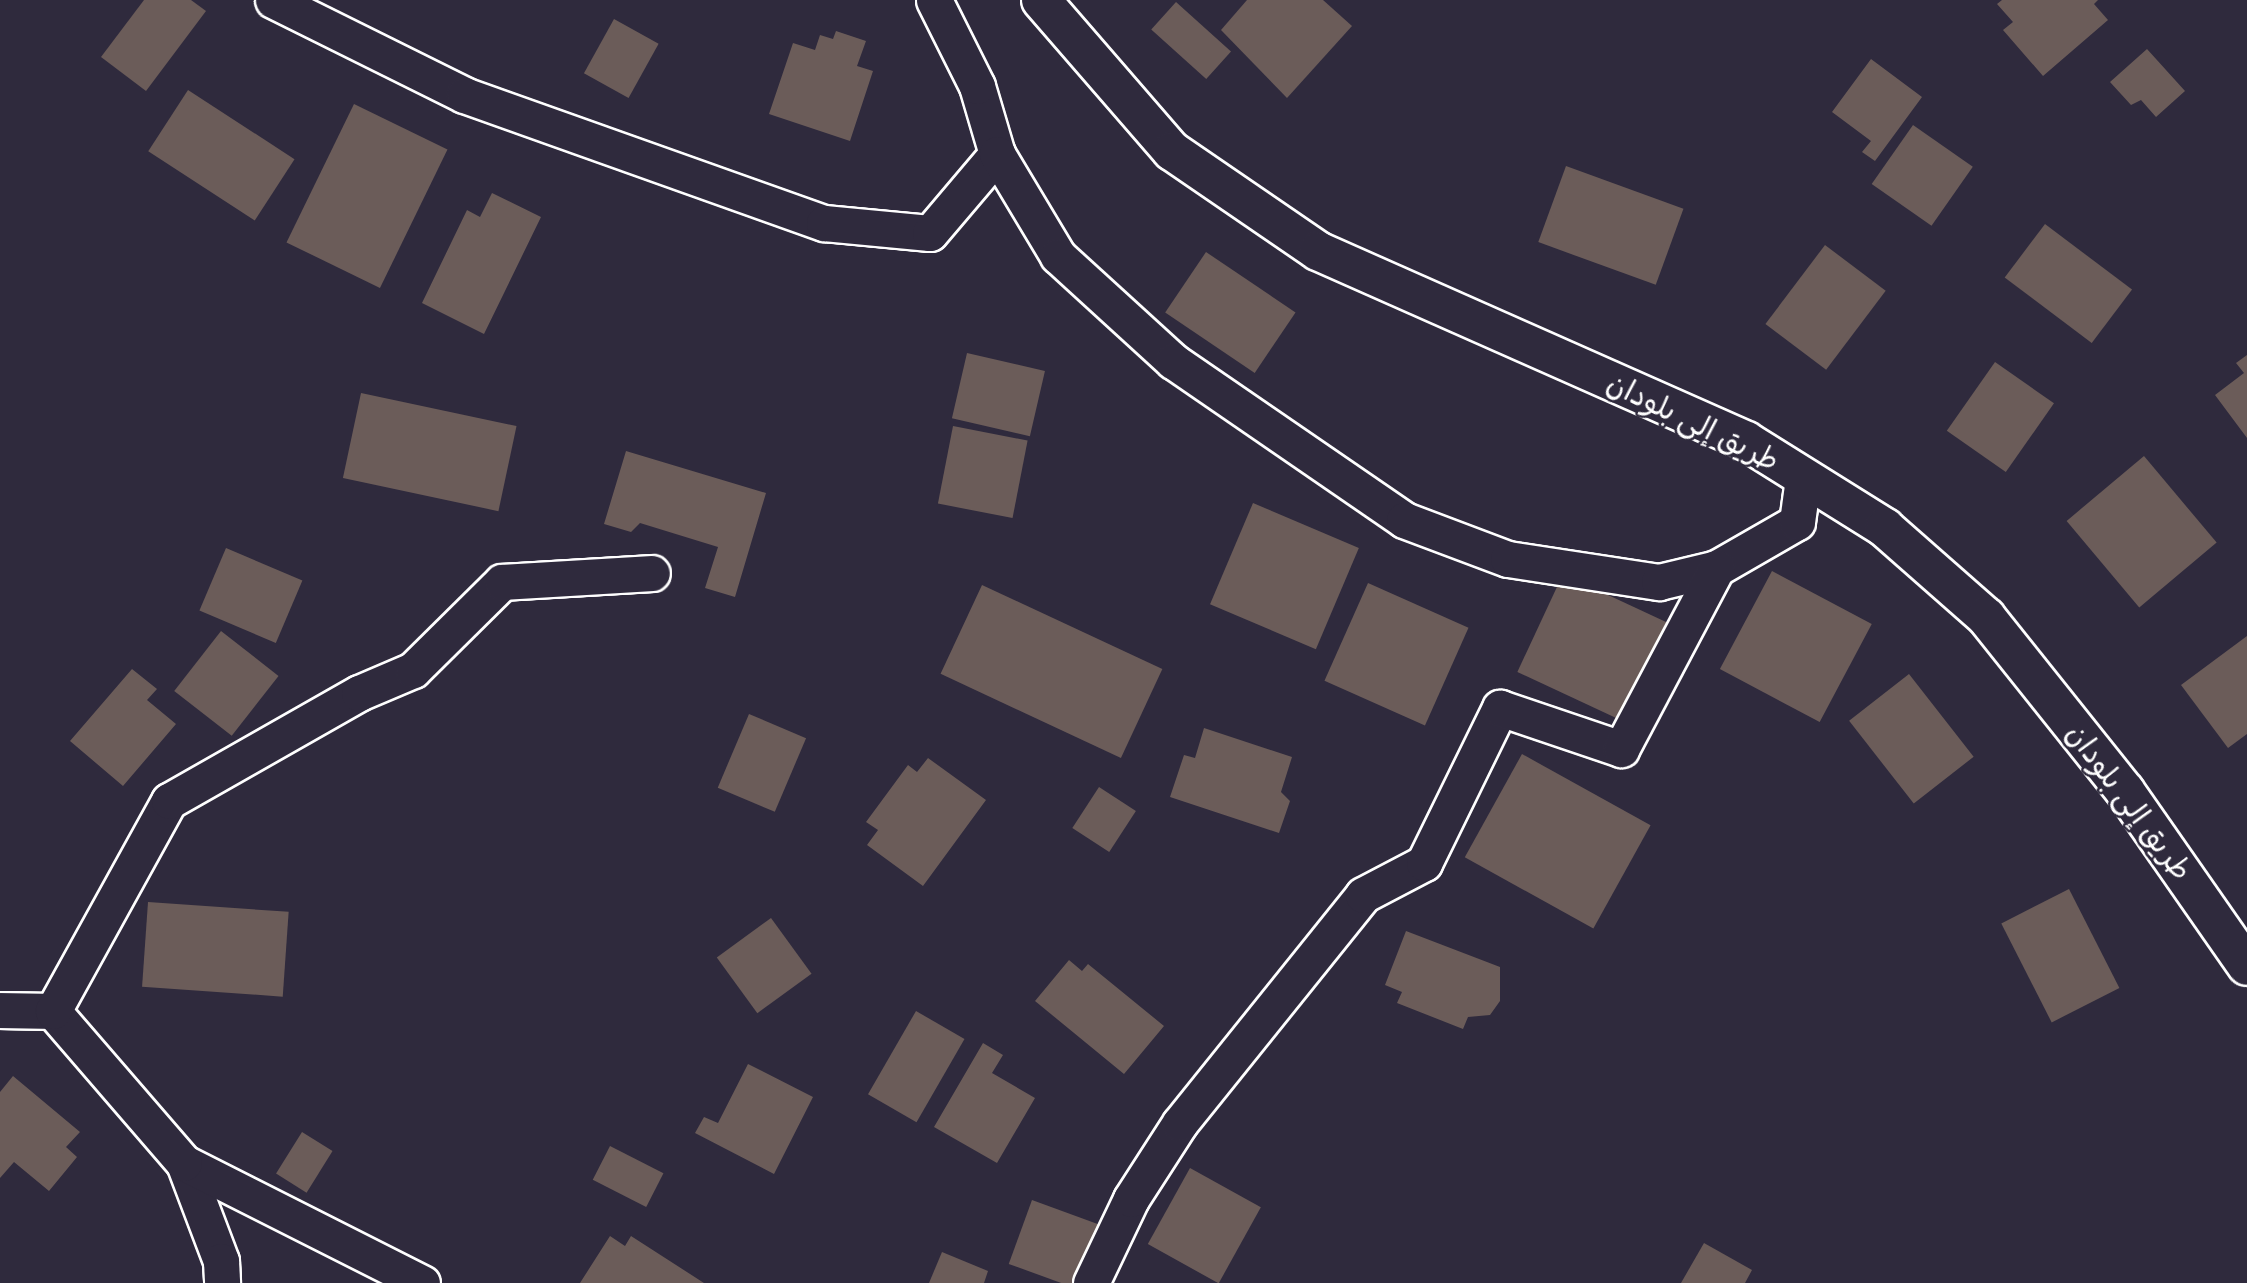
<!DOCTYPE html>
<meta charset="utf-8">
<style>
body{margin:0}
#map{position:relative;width:2247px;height:1283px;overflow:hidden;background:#2f2a3d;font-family:Caveat,"Playpen Sans Arabic",sans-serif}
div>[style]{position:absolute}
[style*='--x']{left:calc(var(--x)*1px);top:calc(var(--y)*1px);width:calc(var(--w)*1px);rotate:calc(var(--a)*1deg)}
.building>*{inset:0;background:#6b5c59;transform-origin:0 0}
.roads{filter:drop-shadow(2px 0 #fff) drop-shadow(-2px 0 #fff) drop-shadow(0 2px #fff) drop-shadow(0 -2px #fff)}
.minor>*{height:35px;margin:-17.5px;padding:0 17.5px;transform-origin:17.5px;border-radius:17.5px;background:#2f2a3d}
.secondary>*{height:38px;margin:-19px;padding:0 19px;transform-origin:19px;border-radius:19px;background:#2f2a3d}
span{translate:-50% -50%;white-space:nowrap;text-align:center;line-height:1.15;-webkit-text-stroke:5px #2f2a3d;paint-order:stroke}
.street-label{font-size:30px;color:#fff}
</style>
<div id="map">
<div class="building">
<div style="clip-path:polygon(144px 0,191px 0,206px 11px,146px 91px,101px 57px)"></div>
<div style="clip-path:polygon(1247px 0,1323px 0,1352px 26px,1287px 98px,1221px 30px)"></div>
<div style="clip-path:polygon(2002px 0,2098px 0,2094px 4px,2108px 20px,2043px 76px,2003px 30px,2013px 22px,1997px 4px)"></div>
<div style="left:1176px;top:2px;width:74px;height:37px;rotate:42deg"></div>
<div style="left:614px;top:19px;width:51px;height:62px;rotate:29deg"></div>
<div style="clip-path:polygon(836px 31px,866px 41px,857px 66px,873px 71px,850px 141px,769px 114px,793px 43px,815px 50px,820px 35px,833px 39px)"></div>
<div style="clip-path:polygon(2147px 49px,2185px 91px,2156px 117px,2141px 100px,2131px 105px,2110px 82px)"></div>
<div style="clip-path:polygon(1871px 59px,1922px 97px,1875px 161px,1862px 152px,1871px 141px,1832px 112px)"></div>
<div style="left:188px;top:90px;width:127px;height:73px;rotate:33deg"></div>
<div style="left:354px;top:104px;width:104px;height:154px;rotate:26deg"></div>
<div style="left:1913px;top:125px;width:73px;height:72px;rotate:35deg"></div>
<div style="left:1566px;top:166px;width:125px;height:81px;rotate:20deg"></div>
<div style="clip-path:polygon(492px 193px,541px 217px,484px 334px,422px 303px,467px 210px,480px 217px)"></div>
<div style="left:2045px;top:224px;width:109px;height:67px;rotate:37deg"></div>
<div style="left:1825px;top:245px;width:76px;height:99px;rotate:37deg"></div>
<div style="left:1206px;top:252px;width:108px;height:73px;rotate:34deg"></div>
<div style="left:967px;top:353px;width:80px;height:67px;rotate:13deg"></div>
<div style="clip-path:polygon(2247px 355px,2247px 438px,2215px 395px,2244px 373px,2236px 363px)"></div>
<div style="left:1995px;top:362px;width:72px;height:84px;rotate:35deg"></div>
<div style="left:361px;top:393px;width:159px;height:87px;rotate:12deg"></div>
<div style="left:953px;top:426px;width:76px;height:79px;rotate:11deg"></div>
<div style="clip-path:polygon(626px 451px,766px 493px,735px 597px,705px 588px,718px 547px,640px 523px,631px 532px,604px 524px)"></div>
<div style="left:2144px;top:456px;width:113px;height:101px;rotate:50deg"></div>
<div style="left:1253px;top:503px;width:115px;height:110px;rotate:23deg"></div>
<div style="left:226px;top:548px;width:83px;height:68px;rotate:23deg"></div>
<div style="left:1772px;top:571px;width:113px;height:111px;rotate:28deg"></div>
<div style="left:1563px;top:574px;width:122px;height:108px;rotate:25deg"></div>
<div style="left:1368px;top:583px;width:110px;height:107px;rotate:24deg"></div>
<div style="left:982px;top:585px;width:199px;height:98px;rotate:25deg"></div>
<div style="left:221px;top:631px;width:73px;height:76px;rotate:38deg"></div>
<div style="clip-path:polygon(2247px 636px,2247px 734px,2228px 748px,2181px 685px)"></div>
<div style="clip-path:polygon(132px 669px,157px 689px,147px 700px,176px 724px,123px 786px,70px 741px)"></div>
<div style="left:1909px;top:674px;width:105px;height:76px;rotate:52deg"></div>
<div style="left:749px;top:714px;width:62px;height:80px;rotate:23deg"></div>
<div style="clip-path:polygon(1204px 728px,1292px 757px,1281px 792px,1290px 801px,1279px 833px,1170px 797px,1184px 755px,1195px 758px)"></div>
<div style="left:1522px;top:754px;width:147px;height:118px;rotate:29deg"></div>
<div style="clip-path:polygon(928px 758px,986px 800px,923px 886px,867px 845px,878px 830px,866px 822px,908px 765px,917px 772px)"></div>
<div style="left:1099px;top:787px;width:44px;height:49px;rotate:33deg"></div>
<div style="left:2069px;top:889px;width:111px;height:76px;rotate:63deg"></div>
<div style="left:148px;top:902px;width:141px;height:85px;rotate:4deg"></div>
<div style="left:771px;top:918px;width:69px;height:67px;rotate:54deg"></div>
<div style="clip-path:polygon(1406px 931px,1500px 967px,1500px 1001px,1490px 1015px,1468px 1017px,1463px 1029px,1397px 1003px,1402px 992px,1385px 985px)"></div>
<div style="clip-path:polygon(1069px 960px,1082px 971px,1088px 964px,1164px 1026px,1124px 1074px,1035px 1001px)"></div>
<div style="left:916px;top:1011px;width:56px;height:96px;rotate:30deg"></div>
<div style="clip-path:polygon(983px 1043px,1003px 1055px,992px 1073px,1035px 1098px,997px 1163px,934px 1127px)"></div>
<div style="clip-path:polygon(748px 1064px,813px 1097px,774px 1174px,695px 1133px,704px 1117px,718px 1123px)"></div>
<div style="clip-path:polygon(13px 1076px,80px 1132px,66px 1147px,77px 1157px,49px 1191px,14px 1162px,0 1178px,0 1092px)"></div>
<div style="left:302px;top:1132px;width:36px;height:49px;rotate:32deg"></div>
<div style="left:610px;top:1146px;width:60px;height:38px;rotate:27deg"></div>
<div style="left:1190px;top:1168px;width:81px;height:87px;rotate:29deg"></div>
<div style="left:1032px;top:1200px;width:72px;height:68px;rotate:20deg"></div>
<div style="clip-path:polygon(610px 1236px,625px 1246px,631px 1236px,704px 1283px,580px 1283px)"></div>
<div style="clip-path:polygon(1704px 1243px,1752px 1270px,1745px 1283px,1681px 1283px)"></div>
<div style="clip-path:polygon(942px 1252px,988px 1271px,984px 1283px,929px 1283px)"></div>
</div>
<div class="roads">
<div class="minor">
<div style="--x:273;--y:0;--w:213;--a:26.4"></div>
<div style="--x:464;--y:95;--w:382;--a:19.6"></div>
<div style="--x:824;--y:223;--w:106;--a:5.4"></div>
<div style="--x:930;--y:233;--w:104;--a:-49.7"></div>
<div style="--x:997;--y:154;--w:71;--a:-106.4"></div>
<div style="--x:977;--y:86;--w:96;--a:-116.6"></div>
<div style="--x:997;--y:154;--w:119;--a:59.1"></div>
<div style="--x:1058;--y:256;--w:156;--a:42.4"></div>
<div style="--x:1173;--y:361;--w:280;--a:34.5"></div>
<div style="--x:1404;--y:520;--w:111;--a:20.6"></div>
<div style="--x:1508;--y:559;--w:153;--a:8.7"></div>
<div style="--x:1659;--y:582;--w:60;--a:-13.6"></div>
<div style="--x:1717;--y:568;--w:92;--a:-29.9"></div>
<div style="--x:1797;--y:522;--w:44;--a:-82.2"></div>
<div style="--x:0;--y:1010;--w:53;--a:1.1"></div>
<div style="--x:184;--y:1163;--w:105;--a:69.3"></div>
<div style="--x:221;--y:1261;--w:22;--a:87"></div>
<div style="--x:422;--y:1283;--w:267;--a:-153.2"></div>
<div style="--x:184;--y:1163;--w:201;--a:-130.8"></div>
<div style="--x:53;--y:1011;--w:240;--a:-61.1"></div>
<div style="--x:169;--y:801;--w:219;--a:-29.6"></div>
<div style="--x:359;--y:693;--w:59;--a:-23.1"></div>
<div style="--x:413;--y:670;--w:125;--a:-44.7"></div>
<div style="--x:502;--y:582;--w:150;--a:-3.4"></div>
<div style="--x:1091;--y:1283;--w:93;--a:-64.5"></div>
<div style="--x:1131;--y:1199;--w:90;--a:-57.2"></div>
<div style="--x:1180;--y:1123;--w:292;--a:-51.2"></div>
<div style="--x:1363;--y:895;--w:69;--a:-27.7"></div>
<div style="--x:1424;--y:863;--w:173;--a:-63.9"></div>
<div style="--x:1500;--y:708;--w:128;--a:18.7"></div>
<div style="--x:1621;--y:749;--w:205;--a:-62.1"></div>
</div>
<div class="secondary">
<div style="--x:1041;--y:0;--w:200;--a:49.1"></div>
<div style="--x:1172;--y:151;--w:177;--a:34.4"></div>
<div style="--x:1318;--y:251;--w:468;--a:23.9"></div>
<div style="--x:1746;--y:441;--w:164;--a:32"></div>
<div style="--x:1885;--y:528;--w:135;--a:41.4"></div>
<div style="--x:1986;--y:617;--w:223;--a:51.4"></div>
<div style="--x:2125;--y:791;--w:213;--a:55.1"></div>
</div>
</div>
<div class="street-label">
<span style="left:1693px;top:422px;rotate:26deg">طريق إلى بلودان</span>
<span style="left:2129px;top:802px;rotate:53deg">طريق إلى بلودان</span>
</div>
</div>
